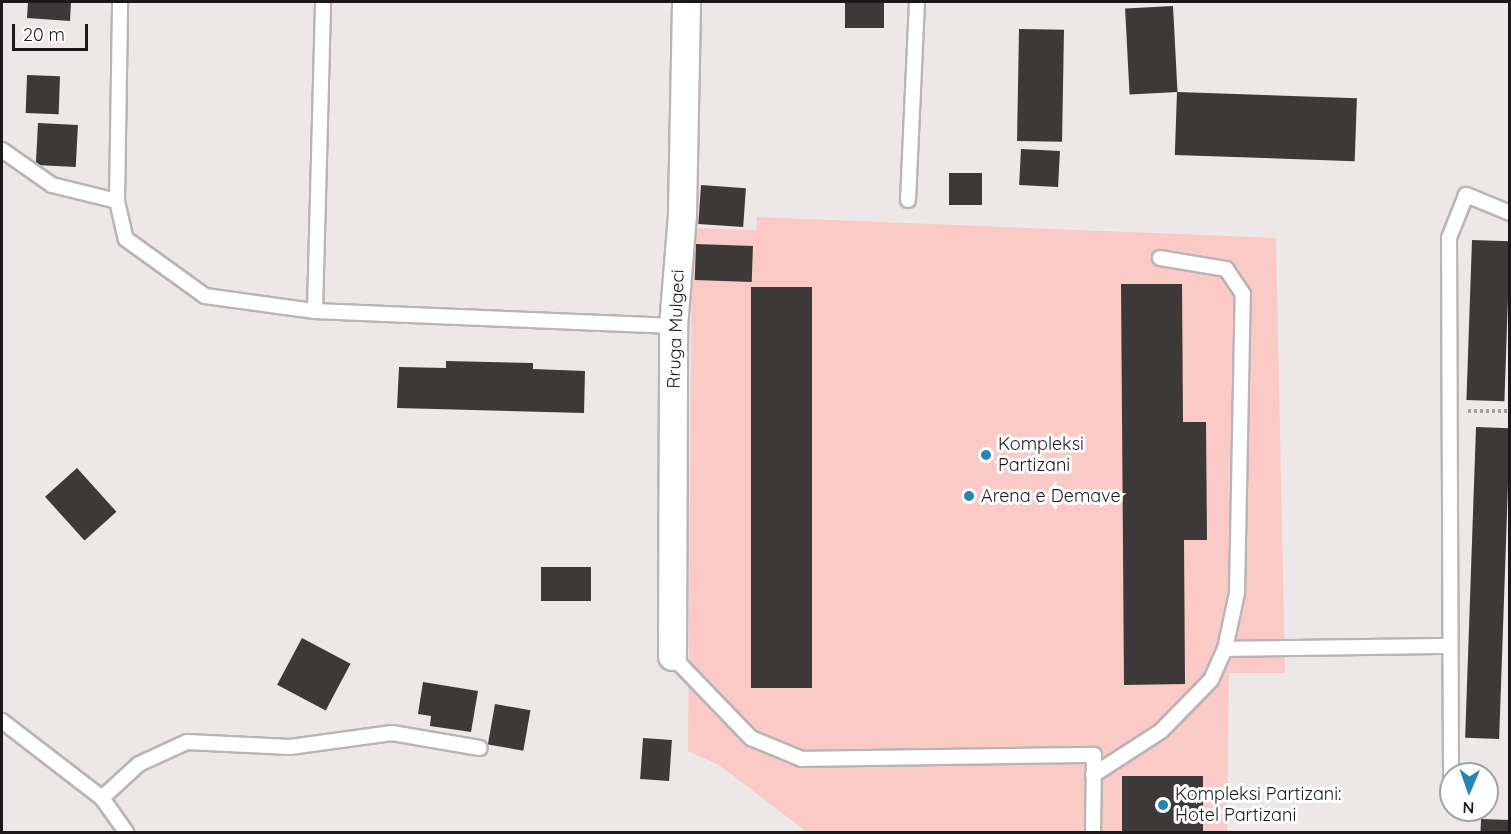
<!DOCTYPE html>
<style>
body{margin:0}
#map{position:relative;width:1511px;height:834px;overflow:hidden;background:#ede8e7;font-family:Quicksand,sans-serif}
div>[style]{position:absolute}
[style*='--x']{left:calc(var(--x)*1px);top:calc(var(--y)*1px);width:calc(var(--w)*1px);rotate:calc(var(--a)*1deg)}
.green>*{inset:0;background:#fbc9c6}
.building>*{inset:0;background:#3d3939;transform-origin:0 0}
.path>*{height:4px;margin-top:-2px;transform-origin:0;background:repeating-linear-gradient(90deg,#a39f9f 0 3px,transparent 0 6px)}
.roads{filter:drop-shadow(2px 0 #bab4b4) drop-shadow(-2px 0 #bab4b4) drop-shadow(0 2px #bab4b4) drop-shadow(0 -2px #bab4b4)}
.service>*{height:14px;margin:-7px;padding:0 7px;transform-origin:7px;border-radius:7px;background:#fff}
.minor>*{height:27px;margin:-13.5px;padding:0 13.5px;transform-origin:13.5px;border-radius:13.5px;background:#fff}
.dots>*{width:16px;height:16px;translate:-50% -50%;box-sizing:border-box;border:3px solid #fff;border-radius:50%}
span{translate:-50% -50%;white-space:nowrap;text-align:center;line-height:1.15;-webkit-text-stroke:6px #fff;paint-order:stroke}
.street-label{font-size:18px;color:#1a1818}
.poi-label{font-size:18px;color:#1a1818}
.left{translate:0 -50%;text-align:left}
.frame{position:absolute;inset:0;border:3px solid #1a1818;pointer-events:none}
.north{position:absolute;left:1439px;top:762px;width:60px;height:60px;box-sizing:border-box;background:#fff;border:2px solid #a3a3a3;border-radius:50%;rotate:182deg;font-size:16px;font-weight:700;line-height:24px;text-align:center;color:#1a1818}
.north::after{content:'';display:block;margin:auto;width:21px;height:27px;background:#2586b1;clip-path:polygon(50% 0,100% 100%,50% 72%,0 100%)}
.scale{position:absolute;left:12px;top:24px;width:76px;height:27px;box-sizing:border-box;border:3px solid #1a1818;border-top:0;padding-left:8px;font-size:18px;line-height:21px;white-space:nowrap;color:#1a1818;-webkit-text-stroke:4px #fff;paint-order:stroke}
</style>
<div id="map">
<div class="green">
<div style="clip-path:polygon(757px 217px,1276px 238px,1285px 673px,1229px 673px,1227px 832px,807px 832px,719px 765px,688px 751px,692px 228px,756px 230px)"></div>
</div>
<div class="building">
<div style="clip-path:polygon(28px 2px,71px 2px,70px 21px,27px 18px)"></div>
<div style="left:845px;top:2px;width:39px;height:26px"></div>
<div style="left:1173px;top:6px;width:86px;height:48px;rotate:87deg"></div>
<div style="left:1019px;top:29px;width:45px;height:112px;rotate:1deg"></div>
<div style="left:27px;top:75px;width:33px;height:38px;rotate:2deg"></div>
<div style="left:1177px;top:92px;width:180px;height:63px;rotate:2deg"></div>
<div style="left:38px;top:123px;width:40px;height:42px;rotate:3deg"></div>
<div style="left:1021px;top:149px;width:39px;height:36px;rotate:3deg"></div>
<div style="left:949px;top:173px;width:33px;height:32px"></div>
<div style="left:701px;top:185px;width:45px;height:39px;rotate:4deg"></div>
<div style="left:1472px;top:240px;width:38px;height:160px;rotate:2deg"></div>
<div style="left:696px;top:244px;width:57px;height:36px;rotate:2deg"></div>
<div style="clip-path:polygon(1121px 284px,1182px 284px,1183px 422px,1206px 422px,1207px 540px,1184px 540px,1185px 684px,1124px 685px)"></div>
<div style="left:751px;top:287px;width:61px;height:401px"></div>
<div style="clip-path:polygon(446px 361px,533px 363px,533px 369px,585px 371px,584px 413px,397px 408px,399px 367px,446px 368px)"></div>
<div style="left:1476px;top:427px;width:34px;height:311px;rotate:2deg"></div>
<div style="left:77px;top:468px;width:59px;height:43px;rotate:48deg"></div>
<div style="left:591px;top:567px;width:34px;height:50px;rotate:90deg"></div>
<div style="left:302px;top:638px;width:55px;height:53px;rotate:28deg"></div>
<div style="clip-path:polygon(423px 682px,478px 691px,471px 732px,430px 726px,431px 716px,418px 714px)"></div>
<div style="left:495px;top:704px;width:36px;height:41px;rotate:10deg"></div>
<div style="left:643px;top:738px;width:29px;height:41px;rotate:4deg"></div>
<div style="left:1203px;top:776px;width:56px;height:81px;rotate:90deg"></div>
<div style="left:1481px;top:819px;width:29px;height:13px;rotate:2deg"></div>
</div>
<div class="path">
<div style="--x:1468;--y:411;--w:42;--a:0"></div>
</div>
<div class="roads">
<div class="service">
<div style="--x:2;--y:150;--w:61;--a:35"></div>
<div style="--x:52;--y:185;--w:67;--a:13.8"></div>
<div style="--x:117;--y:201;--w:39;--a:77"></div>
<div style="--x:126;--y:239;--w:97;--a:35.8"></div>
<div style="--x:205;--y:296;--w:111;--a:7.8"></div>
<div style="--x:315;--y:311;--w:358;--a:2.4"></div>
<div style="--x:908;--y:200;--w:198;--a:-87.4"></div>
<div style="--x:117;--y:201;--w:199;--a:-89.1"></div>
<div style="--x:315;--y:311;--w:309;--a:-88.5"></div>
<div style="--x:1225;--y:649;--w:225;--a:-0.8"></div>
<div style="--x:672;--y:656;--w:114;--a:46.1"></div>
<div style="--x:751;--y:738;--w:55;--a:22.4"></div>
<div style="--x:802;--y:759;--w:292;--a:-0.8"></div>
<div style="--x:1094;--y:755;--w:77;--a:90.7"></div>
<div style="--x:2;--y:721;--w:126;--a:37.6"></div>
<div style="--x:102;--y:798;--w:42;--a:54.8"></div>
<div style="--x:1093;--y:775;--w:81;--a:-32.9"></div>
<div style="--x:1161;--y:731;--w:71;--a:-45.6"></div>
<div style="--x:1211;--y:680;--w:34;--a:-66"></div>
<div style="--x:1225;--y:649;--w:57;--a:-77.9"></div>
<div style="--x:1237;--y:593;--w:299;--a:-88.9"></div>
<div style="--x:1243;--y:294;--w:30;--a:-124"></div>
<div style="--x:1226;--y:269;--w:67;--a:-170.5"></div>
<div style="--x:1451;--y:776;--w:538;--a:-90.21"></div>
<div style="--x:1449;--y:238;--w:46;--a:-68.4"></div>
<div style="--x:1466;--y:195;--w:48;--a:22.2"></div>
<div style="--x:102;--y:798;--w:50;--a:-42.6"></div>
<div style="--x:139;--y:764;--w:53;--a:-24.6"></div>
<div style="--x:187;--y:742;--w:103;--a:2.8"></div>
<div style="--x:290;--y:747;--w:103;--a:-7.8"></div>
<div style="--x:392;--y:733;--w:89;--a:9.7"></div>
</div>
<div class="minor">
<div style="--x:672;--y:656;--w:330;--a:-89.8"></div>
<div style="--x:673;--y:326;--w:113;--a:-85.4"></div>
<div style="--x:682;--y:213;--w:211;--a:-88.9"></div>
</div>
</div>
<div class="dots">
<div style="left:986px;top:455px;background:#2586b1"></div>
<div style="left:969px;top:496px;background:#2586b1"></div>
<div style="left:1163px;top:805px;background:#2586b1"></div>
</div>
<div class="street-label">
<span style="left:676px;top:329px;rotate:-88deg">Rruga Mulgeci</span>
</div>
<div class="poi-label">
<span class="left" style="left:998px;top:455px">Kompleksi<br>Partizani</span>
<span class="left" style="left:981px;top:496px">Arena e Demave</span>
<span class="left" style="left:1175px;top:805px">Kompleksi Partizani:<br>Hotel Partizani</span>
</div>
<div class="frame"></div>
<div class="north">N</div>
<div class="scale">20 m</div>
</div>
